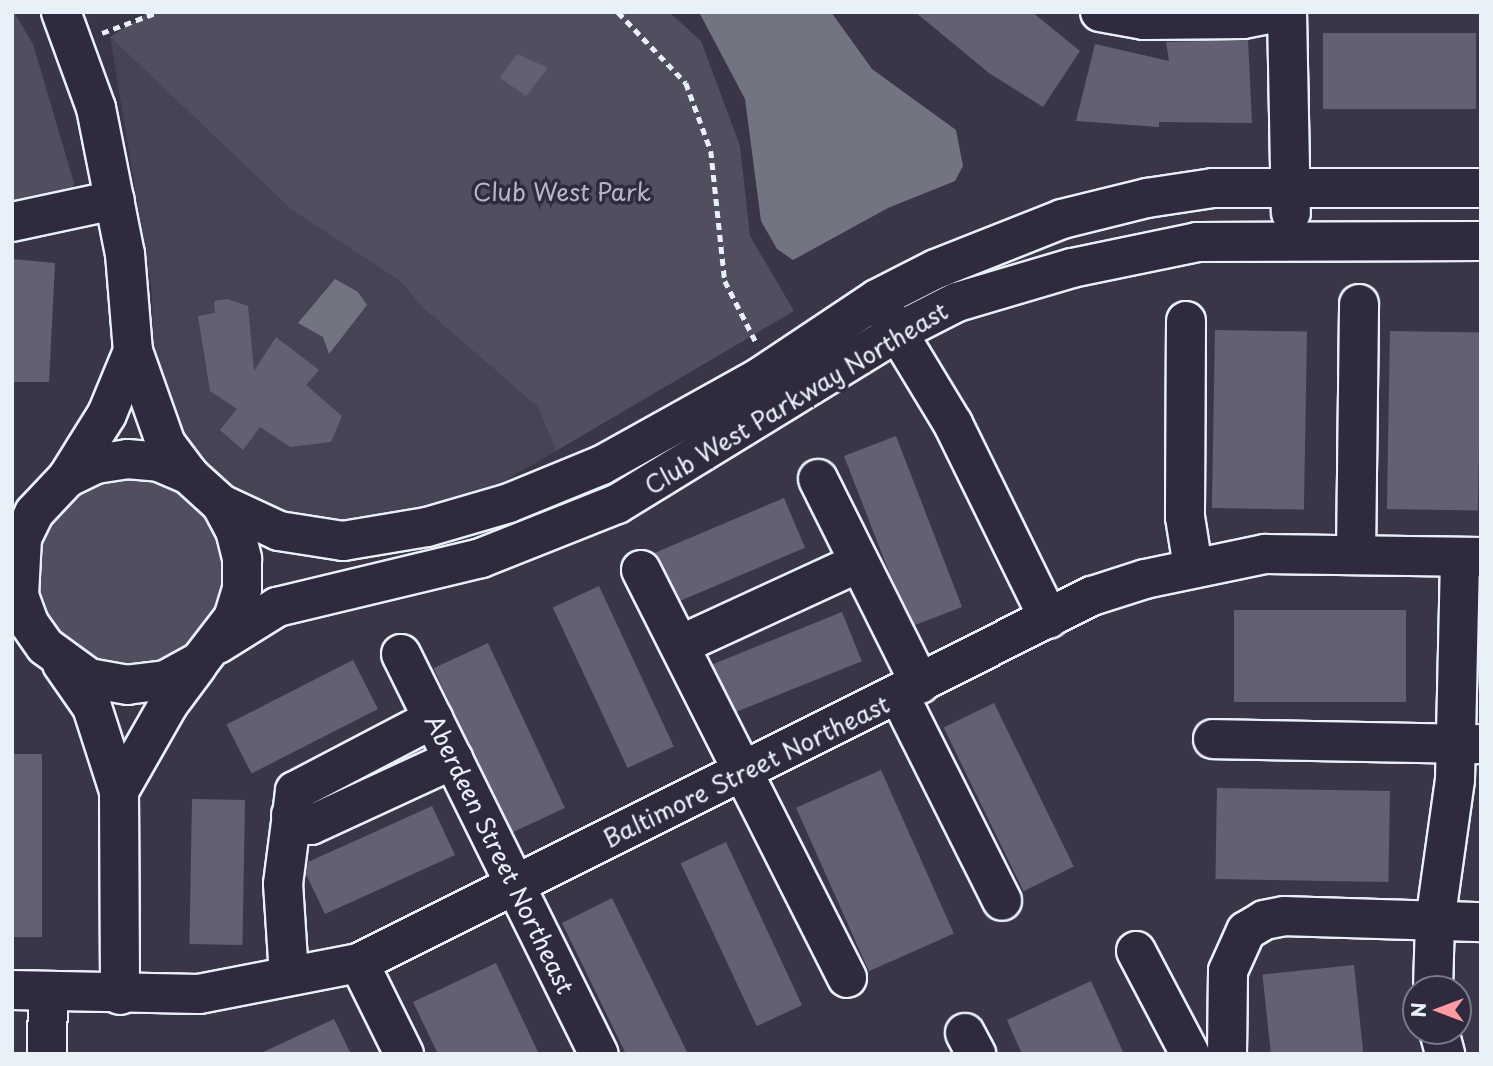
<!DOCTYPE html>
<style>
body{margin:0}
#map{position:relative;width:1493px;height:1066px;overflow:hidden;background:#3a3648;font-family:"Playpen Sans",sans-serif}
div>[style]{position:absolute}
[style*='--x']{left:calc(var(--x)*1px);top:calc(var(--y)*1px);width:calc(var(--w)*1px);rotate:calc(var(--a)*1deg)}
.built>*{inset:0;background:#464354}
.green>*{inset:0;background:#504e5f}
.round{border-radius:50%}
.water>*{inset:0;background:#737482}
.building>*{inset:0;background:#636171;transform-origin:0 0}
.path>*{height:4.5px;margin-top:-2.25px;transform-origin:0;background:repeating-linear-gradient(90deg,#e8f1f8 0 7px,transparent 0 12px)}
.roads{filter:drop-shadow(2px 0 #e8f1f8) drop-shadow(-2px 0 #e8f1f8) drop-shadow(0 2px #e8f1f8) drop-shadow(0 -2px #e8f1f8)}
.minor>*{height:38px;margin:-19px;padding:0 19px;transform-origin:19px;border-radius:19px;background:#2f2a3d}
span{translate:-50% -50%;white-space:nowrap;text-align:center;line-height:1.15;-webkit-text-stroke:7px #2f2a3d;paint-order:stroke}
.park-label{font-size:24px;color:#b3b8c2}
.street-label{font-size:24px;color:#e8f1f8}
.frame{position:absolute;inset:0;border:14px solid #e8f1f8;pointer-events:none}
.north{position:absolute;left:1402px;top:975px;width:70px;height:70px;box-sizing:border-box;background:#2f2a3d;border:2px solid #797a88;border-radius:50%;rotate:270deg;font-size:19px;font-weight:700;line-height:28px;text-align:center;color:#e8f1f8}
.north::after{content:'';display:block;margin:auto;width:24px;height:32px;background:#ff9aa2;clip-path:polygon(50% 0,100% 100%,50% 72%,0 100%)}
</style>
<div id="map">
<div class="built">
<div style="clip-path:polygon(110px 37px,292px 210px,400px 281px,422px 307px,538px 407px,556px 451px,485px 492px,342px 529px,255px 511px,177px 439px,153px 356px,152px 292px)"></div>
</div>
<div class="green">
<div style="clip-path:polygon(14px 12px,33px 44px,74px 183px,72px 192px,12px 203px)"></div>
<div style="clip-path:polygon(149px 12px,669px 12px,701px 41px,740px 146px,750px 236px,794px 311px,556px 451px,538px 407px,422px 307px,400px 281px,292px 210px,110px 37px)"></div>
<div class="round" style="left:35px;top:480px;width:188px;height:188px"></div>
</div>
<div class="water">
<div style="clip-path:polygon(699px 12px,831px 12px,872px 69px,956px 130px,963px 166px,955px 181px,888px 208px,793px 260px,777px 249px,761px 221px,745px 99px)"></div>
<div style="clip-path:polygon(335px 279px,358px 292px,367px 305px,329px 354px,323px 337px,298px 323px)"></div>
</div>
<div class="building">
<div style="clip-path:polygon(915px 12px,1032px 12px,1080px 51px,1043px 107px,989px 73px)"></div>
<div style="left:1323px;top:33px;width:153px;height:76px"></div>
<div style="clip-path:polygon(1248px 40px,1252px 123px,1159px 122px,1159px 127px,1076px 121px,1095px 44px,1169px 61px,1166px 42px)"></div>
<div style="clip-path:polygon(517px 54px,548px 68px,526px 96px,500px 78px)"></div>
<div style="clip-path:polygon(12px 259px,55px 263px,49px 382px,12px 382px)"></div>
<div style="clip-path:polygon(227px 299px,248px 306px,254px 371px,276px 337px,319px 370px,306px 385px,342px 416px,331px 442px,290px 447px,260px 427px,243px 450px,220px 430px,237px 409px,210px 391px,198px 316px,215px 313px,214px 301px)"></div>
<div style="left:1215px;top:330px;width:92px;height:178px;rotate:1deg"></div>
<div style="left:1390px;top:331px;width:91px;height:178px;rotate:1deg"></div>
<div style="clip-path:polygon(896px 436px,962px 607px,915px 625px,889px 572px,844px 456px)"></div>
<div style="left:784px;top:498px;width:54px;height:140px;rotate:67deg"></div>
<div style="left:599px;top:586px;width:177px;height:51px;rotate:65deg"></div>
<div style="left:1234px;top:610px;width:172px;height:92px"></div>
<div style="left:842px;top:612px;width:53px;height:140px;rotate:68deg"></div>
<div style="left:488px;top:643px;width:182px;height:60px;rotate:65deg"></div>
<div style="left:353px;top:660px;width:55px;height:142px;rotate:63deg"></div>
<div style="left:994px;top:703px;width:182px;height:56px;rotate:64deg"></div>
<div style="left:12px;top:754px;width:30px;height:183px"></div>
<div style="left:881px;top:770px;width:179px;height:93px;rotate:66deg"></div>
<div style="left:1217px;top:788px;width:173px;height:91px;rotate:1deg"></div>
<div style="left:192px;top:799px;width:53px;height:145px;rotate:1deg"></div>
<div style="clip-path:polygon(432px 806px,455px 855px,325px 914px,306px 874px,308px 862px)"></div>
<div style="left:726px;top:842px;width:180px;height:50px;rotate:65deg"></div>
<div style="clip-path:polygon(612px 898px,688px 1054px,626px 1054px,562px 923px)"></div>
<div style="clip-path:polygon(496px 963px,539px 1054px,438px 1054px,413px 1002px)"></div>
<div style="left:1354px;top:965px;width:89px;height:92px;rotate:84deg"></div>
<div style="clip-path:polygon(1091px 981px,1124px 1054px,1022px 1054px,1007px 1020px)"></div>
<div style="clip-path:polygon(334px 1019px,351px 1054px,259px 1054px)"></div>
</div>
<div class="path">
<div style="--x:618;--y:12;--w:98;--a:46.2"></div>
<div style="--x:686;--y:83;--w:72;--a:69.8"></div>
<div style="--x:711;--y:151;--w:131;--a:83.9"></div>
<div style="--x:725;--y:281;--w:68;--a:63.1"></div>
<div style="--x:102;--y:33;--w:60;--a:-20.6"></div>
</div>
<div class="roads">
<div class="minor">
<div style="--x:61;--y:12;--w:102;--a:70"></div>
<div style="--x:96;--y:108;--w:149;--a:78.8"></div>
<div style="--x:125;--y:254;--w:97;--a:85.3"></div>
<div style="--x:133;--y:351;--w:99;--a:70.5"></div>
<div style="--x:166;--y:444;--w:39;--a:53"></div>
<div style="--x:1100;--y:12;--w:45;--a:10.3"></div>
<div style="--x:1144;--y:20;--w:99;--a:-0.6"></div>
<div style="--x:1243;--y:19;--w:36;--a:-11"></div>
<div style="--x:1287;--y:12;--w:201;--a:88.9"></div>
<div style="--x:12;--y:222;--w:105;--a:-12.1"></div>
<div style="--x:884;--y:310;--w:133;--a:58.8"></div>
<div style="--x:953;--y:424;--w:217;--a:63.8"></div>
<div style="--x:1186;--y:321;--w:196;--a:90.3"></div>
<div style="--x:1185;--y:517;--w:51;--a:80.9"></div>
<div style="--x:67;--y:478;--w:32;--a:-26"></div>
<div style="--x:96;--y:464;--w:31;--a:-9"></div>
<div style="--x:127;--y:459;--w:32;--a:5"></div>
<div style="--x:159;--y:462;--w:33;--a:23"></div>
<div style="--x:189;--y:475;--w:43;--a:42.2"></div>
<div style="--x:221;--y:504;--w:30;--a:62"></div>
<div style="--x:235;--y:530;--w:30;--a:76"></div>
<div style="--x:242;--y:559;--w:30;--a:90"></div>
<div style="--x:242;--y:589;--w:30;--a:107"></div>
<div style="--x:233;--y:618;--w:54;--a:127.5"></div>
<div style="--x:200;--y:661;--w:39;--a:151"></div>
<div style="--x:166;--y:680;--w:38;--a:173"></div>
<div style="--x:128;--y:685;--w:40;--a:-170"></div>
<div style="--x:89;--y:678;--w:54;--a:-144"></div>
<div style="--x:45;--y:646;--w:28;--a:-125"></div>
<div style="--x:29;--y:623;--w:30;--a:-110"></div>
<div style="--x:19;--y:595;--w:57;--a:-87"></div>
<div style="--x:22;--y:538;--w:28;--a:-64"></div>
<div style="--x:34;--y:513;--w:48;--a:-46.7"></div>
<div style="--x:67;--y:478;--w:75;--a:-58"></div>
<div style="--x:107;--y:414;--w:68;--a:-67.6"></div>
<div style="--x:818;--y:479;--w:229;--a:63.5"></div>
<div style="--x:221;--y:504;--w:64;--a:25"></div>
<div style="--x:279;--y:531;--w:65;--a:8.9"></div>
<div style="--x:343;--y:541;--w:85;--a:-9.5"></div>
<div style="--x:427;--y:527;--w:85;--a:-16.3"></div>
<div style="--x:509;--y:503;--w:100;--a:-22.2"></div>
<div style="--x:602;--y:465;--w:181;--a:-29.1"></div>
<div style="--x:760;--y:377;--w:141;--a:-33.7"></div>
<div style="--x:877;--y:299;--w:66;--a:-27"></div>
<div style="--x:936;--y:269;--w:136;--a:-21.6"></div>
<div style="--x:1062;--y:219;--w:88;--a:-13.9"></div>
<div style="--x:1147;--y:198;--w:67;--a:-8.6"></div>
<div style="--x:1213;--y:188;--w:268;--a:0"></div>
<div style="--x:1356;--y:555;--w:251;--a:-89.3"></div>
<div style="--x:641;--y:570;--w:457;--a:63.2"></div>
<div style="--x:218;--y:644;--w:70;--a:-32.1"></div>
<div style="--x:277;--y:607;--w:210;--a:-13.5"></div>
<div style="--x:481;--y:558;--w:146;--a:-21.7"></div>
<div style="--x:617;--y:504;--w:329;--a:-31.5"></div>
<div style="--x:898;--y:332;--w:66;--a:-27"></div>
<div style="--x:957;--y:302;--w:120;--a:-16.5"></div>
<div style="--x:1072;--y:268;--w:128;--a:-11.7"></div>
<div style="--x:1197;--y:242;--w:284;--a:-0.2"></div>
<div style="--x:680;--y:645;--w:196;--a:-24.7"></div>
<div style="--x:401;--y:654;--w:446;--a:63.7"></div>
<div style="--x:62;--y:664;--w:52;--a:55.1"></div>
<div style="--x:92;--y:707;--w:88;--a:72.2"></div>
<div style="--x:119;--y:791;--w:204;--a:89.7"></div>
<div style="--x:899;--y:695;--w:230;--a:63.4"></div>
<div style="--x:1213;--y:739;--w:266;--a:1.1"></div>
<div style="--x:119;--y:791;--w:99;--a:-60.3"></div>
<div style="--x:168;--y:705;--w:49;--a:-53.4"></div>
<div style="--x:291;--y:815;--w:22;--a:27"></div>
<div style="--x:311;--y:825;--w:157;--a:-24.8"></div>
<div style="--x:1136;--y:951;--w:116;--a:62.3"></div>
<div style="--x:359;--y:963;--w:102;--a:63.7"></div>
<div style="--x:289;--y:976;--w:92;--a:-93.7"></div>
<div style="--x:283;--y:884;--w:94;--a:-82.6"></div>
<div style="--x:295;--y:791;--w:156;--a:-27.6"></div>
<div style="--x:1433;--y:989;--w:67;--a:-88.3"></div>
<div style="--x:1435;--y:922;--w:143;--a:-82"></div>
<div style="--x:1455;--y:780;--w:223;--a:-88.7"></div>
<div style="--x:12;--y:990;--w:187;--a:1.2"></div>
<div style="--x:199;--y:994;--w:163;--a:-11"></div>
<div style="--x:359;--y:963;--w:820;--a:-26.6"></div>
<div style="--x:1092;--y:596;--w:56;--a:-17.8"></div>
<div style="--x:1145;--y:579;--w:123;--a:-11.8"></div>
<div style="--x:1265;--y:554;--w:216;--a:0.8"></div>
<div style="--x:1439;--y:1031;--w:24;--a:75"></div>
<div style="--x:965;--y:1033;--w:24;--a:62"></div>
<div style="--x:47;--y:1054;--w:63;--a:-89.1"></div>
<div style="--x:1227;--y:1054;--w:83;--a:-89.3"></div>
<div style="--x:1228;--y:971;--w:44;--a:-65.8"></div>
<div style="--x:1246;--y:931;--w:21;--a:-31"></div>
<div style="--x:1264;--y:920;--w:21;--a:-11"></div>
<div style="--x:1285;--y:916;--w:196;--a:1.8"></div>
</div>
</div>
<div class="park-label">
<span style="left:562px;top:192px">Club West Park</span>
</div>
<div class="street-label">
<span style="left:796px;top:398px;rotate:-31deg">Club West Parkway Northeast</span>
<span style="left:746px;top:771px;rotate:-26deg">Baltimore Street Northeast</span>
<span style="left:500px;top:854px;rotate:64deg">Aberdeen Street Northeast</span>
</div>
<div class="frame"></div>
<div class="north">N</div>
</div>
